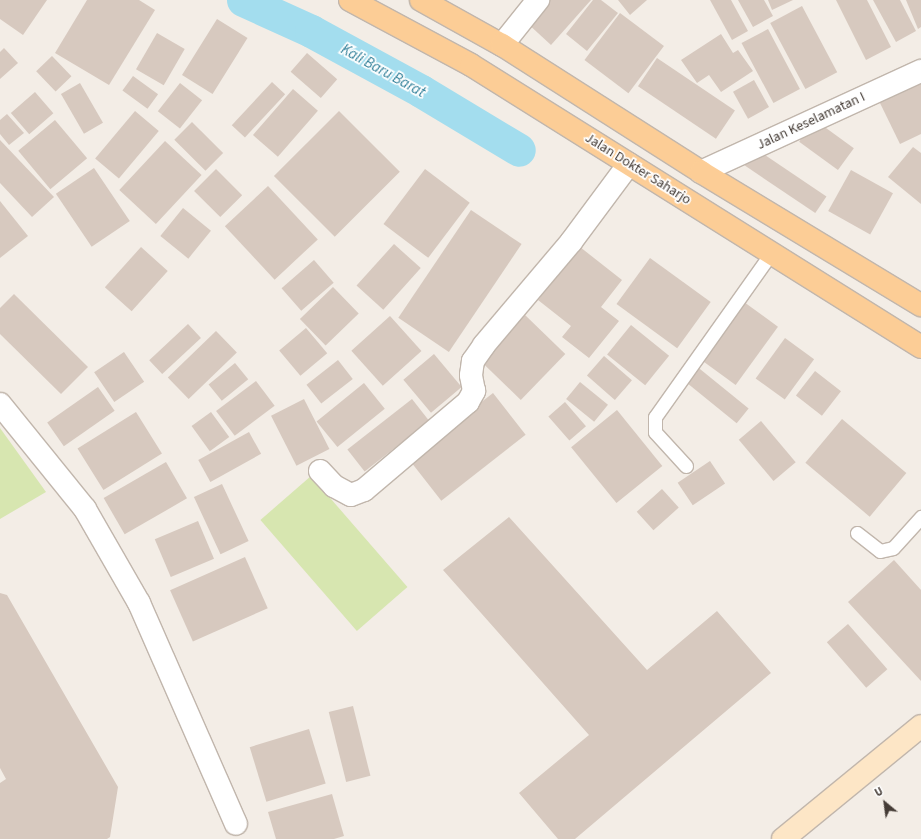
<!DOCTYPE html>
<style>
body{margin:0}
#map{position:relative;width:921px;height:839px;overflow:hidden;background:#f3ede6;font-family:"Source Sans 3",sans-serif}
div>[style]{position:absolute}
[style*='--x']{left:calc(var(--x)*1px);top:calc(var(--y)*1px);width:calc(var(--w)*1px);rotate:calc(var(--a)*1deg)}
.green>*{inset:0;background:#d7e6b0;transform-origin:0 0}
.canal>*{height:33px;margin:-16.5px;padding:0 16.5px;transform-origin:16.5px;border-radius:16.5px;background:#a3ddee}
.building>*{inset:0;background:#d7c9bf;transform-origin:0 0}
.roads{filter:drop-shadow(1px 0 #c1b6ac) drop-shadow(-1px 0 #c1b6ac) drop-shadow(0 1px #c1b6ac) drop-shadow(0 -1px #c1b6ac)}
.lane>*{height:13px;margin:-6.5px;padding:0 6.5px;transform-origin:6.5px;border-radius:6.5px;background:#fff}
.street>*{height:22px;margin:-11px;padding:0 11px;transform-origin:11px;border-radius:11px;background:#fff}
.secondary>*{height:22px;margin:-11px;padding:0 11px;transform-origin:11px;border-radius:11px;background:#fde6c6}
.primary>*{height:22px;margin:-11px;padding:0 11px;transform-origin:11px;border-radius:11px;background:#fccd96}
span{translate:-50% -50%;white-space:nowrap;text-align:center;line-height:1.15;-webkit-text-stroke:3.5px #fff;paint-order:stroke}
.street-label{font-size:14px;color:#453c36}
.water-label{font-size:15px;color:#2c7d97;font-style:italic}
.north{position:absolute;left:865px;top:783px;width:40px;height:40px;-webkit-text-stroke:3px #fff;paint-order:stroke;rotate:331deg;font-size:11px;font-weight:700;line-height:16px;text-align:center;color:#453c36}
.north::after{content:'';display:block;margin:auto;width:14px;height:18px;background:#453c36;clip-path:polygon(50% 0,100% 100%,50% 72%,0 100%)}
</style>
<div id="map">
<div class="green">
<div style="clip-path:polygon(0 428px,46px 492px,0 519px)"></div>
<div style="left:311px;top:476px;width:147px;height:67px;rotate:49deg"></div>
</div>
<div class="canal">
<div style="--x:243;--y:0;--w:75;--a:24.5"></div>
<div style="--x:311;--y:31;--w:125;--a:28.6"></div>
<div style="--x:421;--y:91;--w:114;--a:31"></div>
</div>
<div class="building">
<div style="clip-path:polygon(0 0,47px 0,23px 35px,0 19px)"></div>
<div style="clip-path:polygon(87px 0,139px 0,155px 10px,109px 85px,55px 53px)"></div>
<div style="clip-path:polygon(546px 0,591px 0,551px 45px,526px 22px)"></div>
<div style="clip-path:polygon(593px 0,601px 0,618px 13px,587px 51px,566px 34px)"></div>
<div style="clip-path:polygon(618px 0,647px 0,630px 15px)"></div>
<div style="clip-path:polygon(710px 0,731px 0,748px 31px,732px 40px)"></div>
<div style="clip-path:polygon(738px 0,764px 0,773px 16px,753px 27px)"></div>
<div style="clip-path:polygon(768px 0,793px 0,772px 10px)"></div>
<div style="clip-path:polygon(836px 0,867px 0,891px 47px,866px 60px)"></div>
<div style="clip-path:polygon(873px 0,900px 0,916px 31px,896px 42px)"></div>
<div style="clip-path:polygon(906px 0,921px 0,921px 27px,918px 29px)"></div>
<div style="left:802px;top:6px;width:75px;height:36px;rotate:62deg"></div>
<div style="left:620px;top:13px;width:55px;height:59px;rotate:37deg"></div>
<div style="left:217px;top:19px;width:36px;height:66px;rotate:32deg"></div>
<div style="left:768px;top:29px;width:68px;height:30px;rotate:62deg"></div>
<div style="left:157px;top:33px;width:32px;height:42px;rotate:30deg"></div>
<div style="clip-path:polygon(721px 34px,733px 53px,738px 50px,753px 71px,721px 92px,709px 75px,697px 83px,681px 60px)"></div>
<div style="clip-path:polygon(4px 48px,18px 63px,0 79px,0 52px)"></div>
<div style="left:307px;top:53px;width:40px;height:25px;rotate:41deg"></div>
<div style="left:52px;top:56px;width:28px;height:22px;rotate:46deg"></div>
<div style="left:657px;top:58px;width:94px;height:34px;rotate:34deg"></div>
<div style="left:133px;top:76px;width:31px;height:18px;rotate:36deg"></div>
<div style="left:754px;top:80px;width:31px;height:24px;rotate:61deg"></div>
<div style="clip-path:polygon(921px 81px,921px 134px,900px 144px,879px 101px)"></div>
<div style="left:272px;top:82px;width:18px;height:59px;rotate:43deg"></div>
<div style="left:80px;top:83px;width:46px;height:22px;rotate:60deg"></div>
<div style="left:180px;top:83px;width:28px;height:36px;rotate:38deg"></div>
<div style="left:293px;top:89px;width:33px;height:61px;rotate:41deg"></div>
<div style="left:35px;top:92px;width:28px;height:32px;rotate:49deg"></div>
<div style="left:135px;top:111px;width:31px;height:62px;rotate:40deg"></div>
<div style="left:339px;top:111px;width:86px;height:92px;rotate:45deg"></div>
<div style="clip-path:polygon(7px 114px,24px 133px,9px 145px,0 134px,0 120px)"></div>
<div style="left:55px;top:120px;width:50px;height:48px;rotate:50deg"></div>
<div style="left:815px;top:120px;width:48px;height:27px;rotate:36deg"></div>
<div style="left:192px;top:122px;width:44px;height:25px;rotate:45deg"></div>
<div style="clip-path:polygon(0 140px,54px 197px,32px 217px,0 183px)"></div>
<div style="left:165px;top:141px;width:50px;height:67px;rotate:43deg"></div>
<div style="clip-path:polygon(913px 147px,921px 153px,921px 204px,888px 177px)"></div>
<div style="left:756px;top:149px;width:85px;height:20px;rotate:34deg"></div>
<div style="left:94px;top:168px;width:64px;height:46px;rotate:56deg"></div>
<div style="left:216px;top:169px;width:37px;height:31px;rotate:45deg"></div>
<div style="left:425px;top:169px;width:56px;height:69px;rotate:37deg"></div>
<div style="left:851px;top:170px;width:48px;height:47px;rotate:29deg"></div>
<div style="left:268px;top:186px;width:73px;height:59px;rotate:47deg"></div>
<div style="clip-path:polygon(0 201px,28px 236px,0 258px)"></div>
<div style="left:183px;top:208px;width:36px;height:36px;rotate:39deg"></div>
<div style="left:471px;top:210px;width:61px;height:130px;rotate:34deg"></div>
<div style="left:394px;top:244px;width:36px;height:56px;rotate:42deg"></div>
<div style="left:141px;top:247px;width:36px;height:54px;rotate:42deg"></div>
<div style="clip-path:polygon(580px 247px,622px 280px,601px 307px,619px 321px,589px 358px,562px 337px,571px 326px,538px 300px)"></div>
<div style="left:650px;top:258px;width:75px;height:57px;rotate:36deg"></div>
<div style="left:314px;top:260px;width:30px;height:43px;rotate:49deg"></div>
<div style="left:333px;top:287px;width:37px;height:46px;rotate:46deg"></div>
<div style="clip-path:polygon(14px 294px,88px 367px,61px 394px,0 334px,0 308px)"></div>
<div style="left:744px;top:302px;width:42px;height:72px;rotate:36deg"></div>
<div style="left:525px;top:315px;width:56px;height:64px;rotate:44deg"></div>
<div style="left:390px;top:316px;width:47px;height:52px;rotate:48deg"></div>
<div style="left:188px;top:324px;width:19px;height:53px;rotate:47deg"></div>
<div style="left:631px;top:325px;width:49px;height:38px;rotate:39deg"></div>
<div style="left:306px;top:328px;width:33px;height:35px;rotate:50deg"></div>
<div style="left:216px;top:331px;width:30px;height:67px;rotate:46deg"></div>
<div style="left:785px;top:338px;width:36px;height:50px;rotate:36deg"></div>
<div style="left:124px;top:352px;width:36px;height:36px;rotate:56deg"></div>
<div style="left:434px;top:354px;width:43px;height:40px;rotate:50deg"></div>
<div style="left:604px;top:356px;width:37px;height:26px;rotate:41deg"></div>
<div style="left:338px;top:360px;width:24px;height:40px;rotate:52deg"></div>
<div style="left:235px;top:363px;width:21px;height:34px;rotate:51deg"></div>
<div style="left:695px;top:365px;width:69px;height:19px;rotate:39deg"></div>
<div style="left:815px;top:371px;width:33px;height:31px;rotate:38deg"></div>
<div style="left:256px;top:381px;width:31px;height:50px;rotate:53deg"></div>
<div style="left:580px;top:382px;width:36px;height:22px;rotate:39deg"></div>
<div style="left:364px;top:383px;width:33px;height:61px;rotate:51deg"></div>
<div style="left:98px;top:387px;width:29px;height:62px;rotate:55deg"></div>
<div style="left:493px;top:393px;width:53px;height:107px;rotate:52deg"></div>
<div style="left:304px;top:399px;width:56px;height:37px;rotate:63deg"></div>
<div style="left:412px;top:399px;width:28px;height:82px;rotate:52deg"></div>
<div style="left:565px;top:402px;width:32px;height:22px;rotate:49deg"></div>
<div style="left:617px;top:410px;width:72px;height:59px;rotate:51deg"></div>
<div style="left:136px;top:412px;width:49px;height:69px;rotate:58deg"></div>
<div style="left:211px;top:412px;width:31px;height:24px;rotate:54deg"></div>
<div style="left:842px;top:419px;width:84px;height:57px;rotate:40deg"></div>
<div style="left:761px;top:421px;width:54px;height:29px;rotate:50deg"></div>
<div style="left:249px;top:432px;width:25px;height:58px;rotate:61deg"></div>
<div style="left:710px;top:461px;width:27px;height:39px;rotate:56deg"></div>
<div style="left:166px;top:462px;width:42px;height:72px;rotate:60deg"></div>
<div style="left:222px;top:484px;width:63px;height:31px;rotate:65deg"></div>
<div style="left:662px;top:489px;width:25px;height:34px;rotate:48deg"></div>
<div style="clip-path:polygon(509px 517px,647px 670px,717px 611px,771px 673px,575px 839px,558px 839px,519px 793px,589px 735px,443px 570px)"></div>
<div style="left:198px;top:521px;width:41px;height:47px;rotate:67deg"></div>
<div style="left:245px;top:557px;width:56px;height:82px;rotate:66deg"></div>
<div style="clip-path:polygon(894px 560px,921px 590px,921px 681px,848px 602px)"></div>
<div style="clip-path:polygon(0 593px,7px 595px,118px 787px,110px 837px,107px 839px,0 839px,0 783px,6px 779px,0 768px)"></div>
<div style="left:848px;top:624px;width:60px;height:28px;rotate:49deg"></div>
<div style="left:353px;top:706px;width:72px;height:25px;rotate:76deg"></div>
<div style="left:309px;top:729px;width:57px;height:62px;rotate:73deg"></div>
<div style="clip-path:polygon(332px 794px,344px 836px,334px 839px,276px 839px,268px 812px)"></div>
</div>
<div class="roads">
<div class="lane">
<div style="--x:686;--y:466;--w:46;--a:-132.4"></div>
<div style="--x:655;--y:432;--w:15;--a:-90"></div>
<div style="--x:655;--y:417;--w:202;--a:-54.7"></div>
<div style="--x:857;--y:533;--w:29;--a:38"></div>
<div style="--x:880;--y:551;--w:13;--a:-13"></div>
<div style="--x:893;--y:548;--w:42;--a:-47.9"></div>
</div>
<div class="street">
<div style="--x:502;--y:45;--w:58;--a:-51.3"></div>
<div style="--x:701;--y:172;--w:242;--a:-24.7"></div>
<div style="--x:0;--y:404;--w:135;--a:51"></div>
<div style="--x:85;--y:509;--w:108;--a:60.1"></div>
<div style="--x:139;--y:603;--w:241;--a:66.3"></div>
<div style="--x:320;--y:471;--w:21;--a:47"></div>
<div style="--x:334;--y:486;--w:19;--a:28"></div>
<div style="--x:351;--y:495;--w:14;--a:-21"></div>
<div style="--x:364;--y:490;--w:136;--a:-40.2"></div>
<div style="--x:468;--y:402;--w:13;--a:-61"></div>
<div style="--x:474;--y:391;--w:16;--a:-101"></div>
<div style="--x:471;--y:375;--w:14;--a:-82"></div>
<div style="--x:473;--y:361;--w:19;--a:-55"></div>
<div style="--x:484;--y:345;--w:135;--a:-49.8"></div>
<div style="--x:571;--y:242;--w:97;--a:-53.4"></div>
</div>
<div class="secondary">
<div style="--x:783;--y:839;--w:178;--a:-39.3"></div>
</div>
<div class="primary">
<div style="--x:350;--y:0;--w:137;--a:28.2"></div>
<div style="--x:471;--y:65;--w:531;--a:32.07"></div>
<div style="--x:421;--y:0;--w:93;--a:29.1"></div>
<div style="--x:502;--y:45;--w:236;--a:32.5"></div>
<div style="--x:701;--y:172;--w:257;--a:31.2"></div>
</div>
</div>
<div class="street-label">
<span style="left:811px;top:121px;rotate:-25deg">Jalan Keselamatan I</span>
<span style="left:638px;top:169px;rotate:32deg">Jalan Dokter Saharjo</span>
</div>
<div class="water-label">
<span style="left:383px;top:71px;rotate:29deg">Kali Baru Barat</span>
</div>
<div class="north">U</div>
</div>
